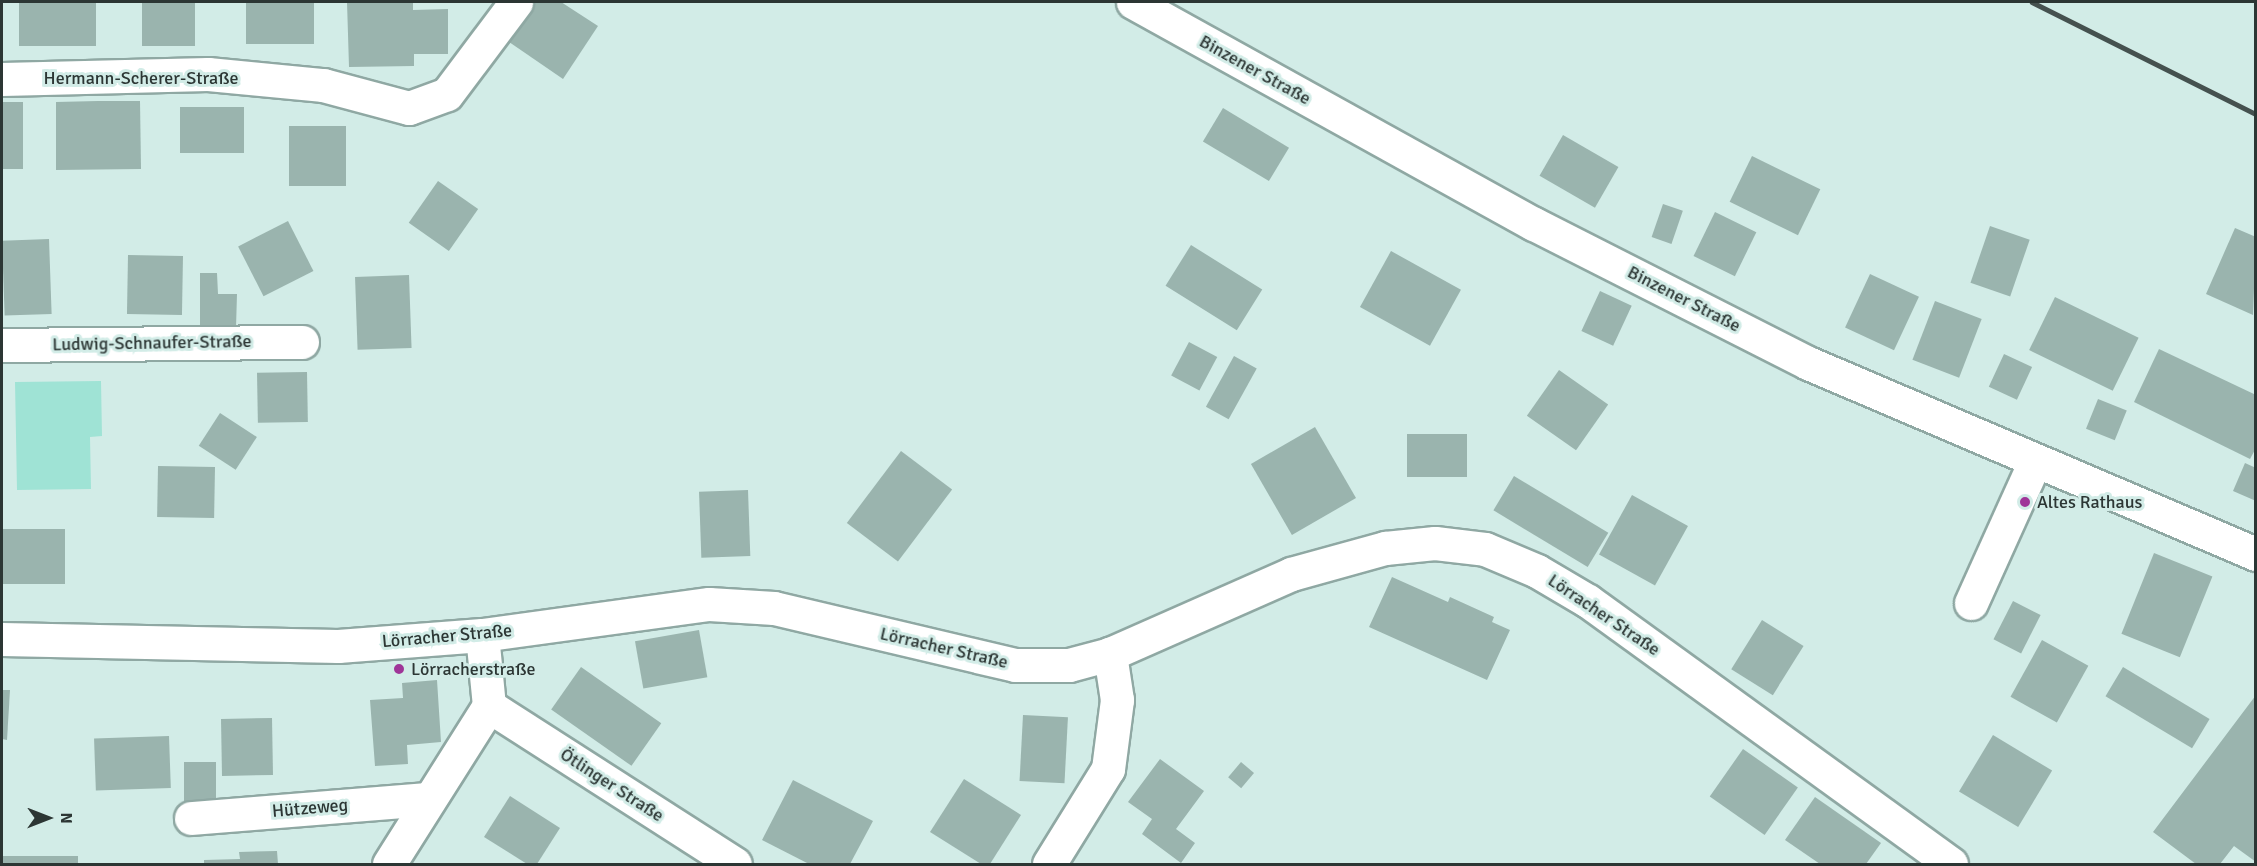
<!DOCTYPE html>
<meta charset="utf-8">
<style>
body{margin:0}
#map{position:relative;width:2257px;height:866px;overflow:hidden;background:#d2ece7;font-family:Signika,sans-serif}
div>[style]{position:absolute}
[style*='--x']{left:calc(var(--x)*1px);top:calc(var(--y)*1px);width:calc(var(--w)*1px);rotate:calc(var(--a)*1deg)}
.green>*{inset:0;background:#9fe3d5}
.building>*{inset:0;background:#9ab4ae;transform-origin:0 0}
.roads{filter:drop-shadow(2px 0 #8fa8a3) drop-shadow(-2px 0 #8fa8a3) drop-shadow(0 2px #8fa8a3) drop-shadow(0 -2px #8fa8a3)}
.street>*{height:33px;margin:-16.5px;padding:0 16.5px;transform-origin:16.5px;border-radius:16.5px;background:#fff}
.secondary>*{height:33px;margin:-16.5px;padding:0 16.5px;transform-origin:16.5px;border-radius:16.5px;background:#fff}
.rail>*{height:4.5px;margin:-2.25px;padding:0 2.25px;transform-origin:2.25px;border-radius:2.25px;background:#45514f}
.dots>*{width:16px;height:16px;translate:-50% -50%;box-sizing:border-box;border:3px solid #d2ece7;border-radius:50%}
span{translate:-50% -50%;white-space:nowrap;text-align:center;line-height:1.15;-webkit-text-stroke:6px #d2ece7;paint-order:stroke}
.street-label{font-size:18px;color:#2c3634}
.poi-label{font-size:18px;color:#2c3634}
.left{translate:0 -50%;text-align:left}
.frame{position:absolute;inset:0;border:3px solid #2c3634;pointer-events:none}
.north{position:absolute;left:18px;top:788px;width:60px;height:60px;-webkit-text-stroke:4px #d2ece7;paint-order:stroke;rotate:90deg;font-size:16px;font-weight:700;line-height:24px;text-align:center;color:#2c3634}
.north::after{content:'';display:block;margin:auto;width:21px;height:27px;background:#2c3634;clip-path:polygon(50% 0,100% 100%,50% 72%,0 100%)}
</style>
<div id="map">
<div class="green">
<div style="clip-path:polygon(101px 381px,102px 436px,90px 437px,91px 489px,17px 490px,15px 382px)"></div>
</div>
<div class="building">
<div style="left:19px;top:2px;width:77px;height:44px"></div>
<div style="left:142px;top:2px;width:53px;height:44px"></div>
<div style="left:246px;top:2px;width:68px;height:42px"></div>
<div style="clip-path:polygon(347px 2px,413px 2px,413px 10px,448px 9px,448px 54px,414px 54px,414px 66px,349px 67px)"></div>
<div style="clip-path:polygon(533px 2px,561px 2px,598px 26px,563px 79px,506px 40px)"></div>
<div style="clip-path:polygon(98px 101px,140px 101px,141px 169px,56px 170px,56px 102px)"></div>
<div style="left:2px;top:102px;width:21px;height:67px"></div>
<div style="left:180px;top:107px;width:64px;height:46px"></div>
<div style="left:1223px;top:108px;width:77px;height:39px;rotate:31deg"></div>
<div style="left:289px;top:126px;width:57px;height:60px"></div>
<div style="left:1563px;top:135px;width:64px;height:47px;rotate:30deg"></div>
<div style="left:1752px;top:156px;width:76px;height:51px;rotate:26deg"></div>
<div style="left:438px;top:181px;width:49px;height:51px;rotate:35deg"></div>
<div style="left:1663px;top:204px;width:21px;height:35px;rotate:19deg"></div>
<div style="left:1715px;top:212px;width:46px;height:49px;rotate:26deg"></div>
<div style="left:288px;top:221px;width:56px;height:56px;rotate:63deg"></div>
<div style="left:1990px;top:226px;width:42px;height:60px;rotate:19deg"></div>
<div style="clip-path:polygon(2235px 228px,2256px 237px,2253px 315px,2206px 294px)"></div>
<div style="left:49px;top:239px;width:75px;height:47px;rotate:88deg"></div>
<div style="left:1191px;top:245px;width:84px;height:48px;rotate:32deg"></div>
<div style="left:1391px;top:251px;width:80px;height:64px;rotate:29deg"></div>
<div style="left:128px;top:255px;width:55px;height:59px;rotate:1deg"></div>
<div style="clip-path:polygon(200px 273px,217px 273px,218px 294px,237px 294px,236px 328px,200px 327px)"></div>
<div style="left:1870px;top:274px;width:54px;height:59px;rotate:25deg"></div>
<div style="left:409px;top:275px;width:73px;height:54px;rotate:88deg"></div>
<div style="left:1600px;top:291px;width:35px;height:44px;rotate:25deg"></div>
<div style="left:2055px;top:297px;width:93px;height:59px;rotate:26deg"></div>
<div style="left:1935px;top:301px;width:50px;height:63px;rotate:21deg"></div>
<div style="left:1189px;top:342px;width:32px;height:38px;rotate:28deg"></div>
<div style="clip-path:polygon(2159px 349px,2256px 395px,2256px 448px,2250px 459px,2134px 402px)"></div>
<div style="left:2004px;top:354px;width:31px;height:36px;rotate:25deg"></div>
<div style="left:1234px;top:356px;width:26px;height:58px;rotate:29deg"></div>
<div style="left:1559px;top:370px;width:60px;height:56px;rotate:35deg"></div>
<div style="left:307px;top:372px;width:50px;height:50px;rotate:89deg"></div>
<div style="left:2098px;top:399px;width:31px;height:32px;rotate:22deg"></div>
<div style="left:220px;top:413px;width:44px;height:39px;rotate:33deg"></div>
<div style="left:1315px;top:427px;width:82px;height:74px;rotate:60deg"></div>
<div style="left:1407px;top:434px;width:60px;height:43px"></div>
<div style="left:901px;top:451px;width:64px;height:90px;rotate:37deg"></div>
<div style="clip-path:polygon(2245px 463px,2256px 468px,2256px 501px,2233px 491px)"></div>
<div style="left:215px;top:467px;width:51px;height:57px;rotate:91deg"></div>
<div style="left:1514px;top:476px;width:110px;height:40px;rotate:31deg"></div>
<div style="left:748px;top:490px;width:66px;height:49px;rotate:88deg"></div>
<div style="left:1632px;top:495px;width:64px;height:68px;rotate:29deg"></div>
<div style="left:2px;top:529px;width:63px;height:55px"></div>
<div style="left:2154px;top:553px;width:63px;height:87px;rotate:22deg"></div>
<div style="clip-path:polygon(1392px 577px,1448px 602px,1450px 597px,1494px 617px,1492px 622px,1510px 630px,1487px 680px,1369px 627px)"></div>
<div style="left:2013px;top:601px;width:31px;height:43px;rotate:27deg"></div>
<div style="left:1762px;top:620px;width:49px;height:58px;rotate:32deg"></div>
<div style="left:699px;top:630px;width:48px;height:65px;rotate:80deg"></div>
<div style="left:2042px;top:640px;width:53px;height:65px;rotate:29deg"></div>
<div style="left:581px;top:667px;width:98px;height:52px;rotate:35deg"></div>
<div style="left:2123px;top:667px;width:101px;height:34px;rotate:31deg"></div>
<div style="clip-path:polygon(437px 680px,441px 742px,407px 745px,408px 764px,375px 766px,370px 700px,403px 698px,402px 683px)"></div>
<div style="clip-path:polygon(2px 690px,10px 690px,7px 740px,2px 739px)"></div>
<div style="clip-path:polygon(2256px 695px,2256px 862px,2234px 846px,2220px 864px,2196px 864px,2153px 832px)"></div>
<div style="left:1023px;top:715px;width:45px;height:66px;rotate:3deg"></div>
<div style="left:272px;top:718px;width:57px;height:51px;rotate:89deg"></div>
<div style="left:1993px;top:735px;width:69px;height:66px;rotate:31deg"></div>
<div style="left:169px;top:736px;width:52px;height:75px;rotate:88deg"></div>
<div style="left:1743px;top:749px;width:67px;height:58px;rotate:35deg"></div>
<div style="clip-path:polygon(1160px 759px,1204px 791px,1176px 829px,1195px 843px,1181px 863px,1142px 834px,1152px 819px,1128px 802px)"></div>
<div style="left:184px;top:762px;width:32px;height:44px"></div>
<div style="left:1241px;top:762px;width:17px;height:20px;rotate:40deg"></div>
<div style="clip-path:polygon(964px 779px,1021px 815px,990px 864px,981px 864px,930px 832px)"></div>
<div style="clip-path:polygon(793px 780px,873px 821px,850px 864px,809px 864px,762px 840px)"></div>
<div style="clip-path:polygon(510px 796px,560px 828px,537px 864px,527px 864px,484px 837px)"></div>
<div style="clip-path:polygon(1815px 797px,1881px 843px,1866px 864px,1820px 864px,1785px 840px)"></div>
<div style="clip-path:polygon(277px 851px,278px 864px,204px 864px,204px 860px,240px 859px,239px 852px)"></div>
<div style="left:78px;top:856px;width:8px;height:75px;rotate:90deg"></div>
</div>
<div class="roads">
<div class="street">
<div style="--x:2;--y:79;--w:206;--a:-1.4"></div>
<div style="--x:208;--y:74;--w:116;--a:5.5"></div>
<div style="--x:323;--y:85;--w:89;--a:15"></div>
<div style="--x:409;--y:108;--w:40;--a:-20.2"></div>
<div style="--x:447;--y:94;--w:115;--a:-53.1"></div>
<div style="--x:2;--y:345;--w:300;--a:-0.6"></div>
<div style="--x:1971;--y:603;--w:156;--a:-65.7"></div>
<div style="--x:489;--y:706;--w:292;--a:32.7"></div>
<div style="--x:191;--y:818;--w:239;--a:-4.6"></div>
<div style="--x:389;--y:864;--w:187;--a:-57.7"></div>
<div style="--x:489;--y:706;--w:71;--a:-95.6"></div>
<div style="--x:1049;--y:864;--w:112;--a:-58.2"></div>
<div style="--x:1108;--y:769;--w:70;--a:-82.6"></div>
<div style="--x:1117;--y:700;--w:47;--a:-98.7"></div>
</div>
<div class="secondary">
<div style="--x:1133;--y:2;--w:458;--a:29"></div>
<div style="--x:1534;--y:224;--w:307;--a:26.9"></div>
<div style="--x:1808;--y:363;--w:487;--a:23.1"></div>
<div style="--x:2;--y:639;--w:336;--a:1.2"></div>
<div style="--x:338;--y:646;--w:144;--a:-4.4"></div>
<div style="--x:482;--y:635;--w:229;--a:-7.8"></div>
<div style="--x:709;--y:604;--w:65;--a:3.5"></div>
<div style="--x:774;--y:608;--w:248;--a:13.3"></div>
<div style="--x:1015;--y:665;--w:54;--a:0"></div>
<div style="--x:1069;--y:665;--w:42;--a:-15"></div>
<div style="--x:1110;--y:654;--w:198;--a:-23.8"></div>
<div style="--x:1291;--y:574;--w:98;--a:-15.5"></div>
<div style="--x:1385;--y:548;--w:50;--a:-5.7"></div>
<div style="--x:1435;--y:543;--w:50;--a:6.8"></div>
<div style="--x:1485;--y:549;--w:56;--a:22.9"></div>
<div style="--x:1537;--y:571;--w:59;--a:30.5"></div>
<div style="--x:1588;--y:601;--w:448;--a:35.9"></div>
</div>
</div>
<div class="rail">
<div style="--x:2032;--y:2;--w:250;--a:26.6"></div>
</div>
<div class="dots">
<div style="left:2025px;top:502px;background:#9f3598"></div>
<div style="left:399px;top:669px;background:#9f3598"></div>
</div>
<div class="street-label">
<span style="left:1255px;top:70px;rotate:29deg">Binzener Straße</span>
<span style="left:141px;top:78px">Hermann-Scherer-Straße</span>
<span style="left:1684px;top:299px;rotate:27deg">Binzener Straße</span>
<span style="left:152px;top:343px;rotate:-1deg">Ludwig-Schnaufer-Straße</span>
<span style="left:1604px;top:615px;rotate:34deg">Lörracher Straße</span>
<span style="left:447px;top:636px;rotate:-5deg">Lörracher Straße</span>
<span style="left:944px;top:648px;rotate:13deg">Lörracher Straße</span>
<span style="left:612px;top:785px;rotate:33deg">Ötlinger Straße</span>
<span style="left:310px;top:808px;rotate:-5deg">Hützeweg</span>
</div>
<div class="poi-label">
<span class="left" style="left:2037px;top:502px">Altes Rathaus</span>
<span class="left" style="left:411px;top:669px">Lörracherstraße</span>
</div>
<div class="frame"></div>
<div class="north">N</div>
</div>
